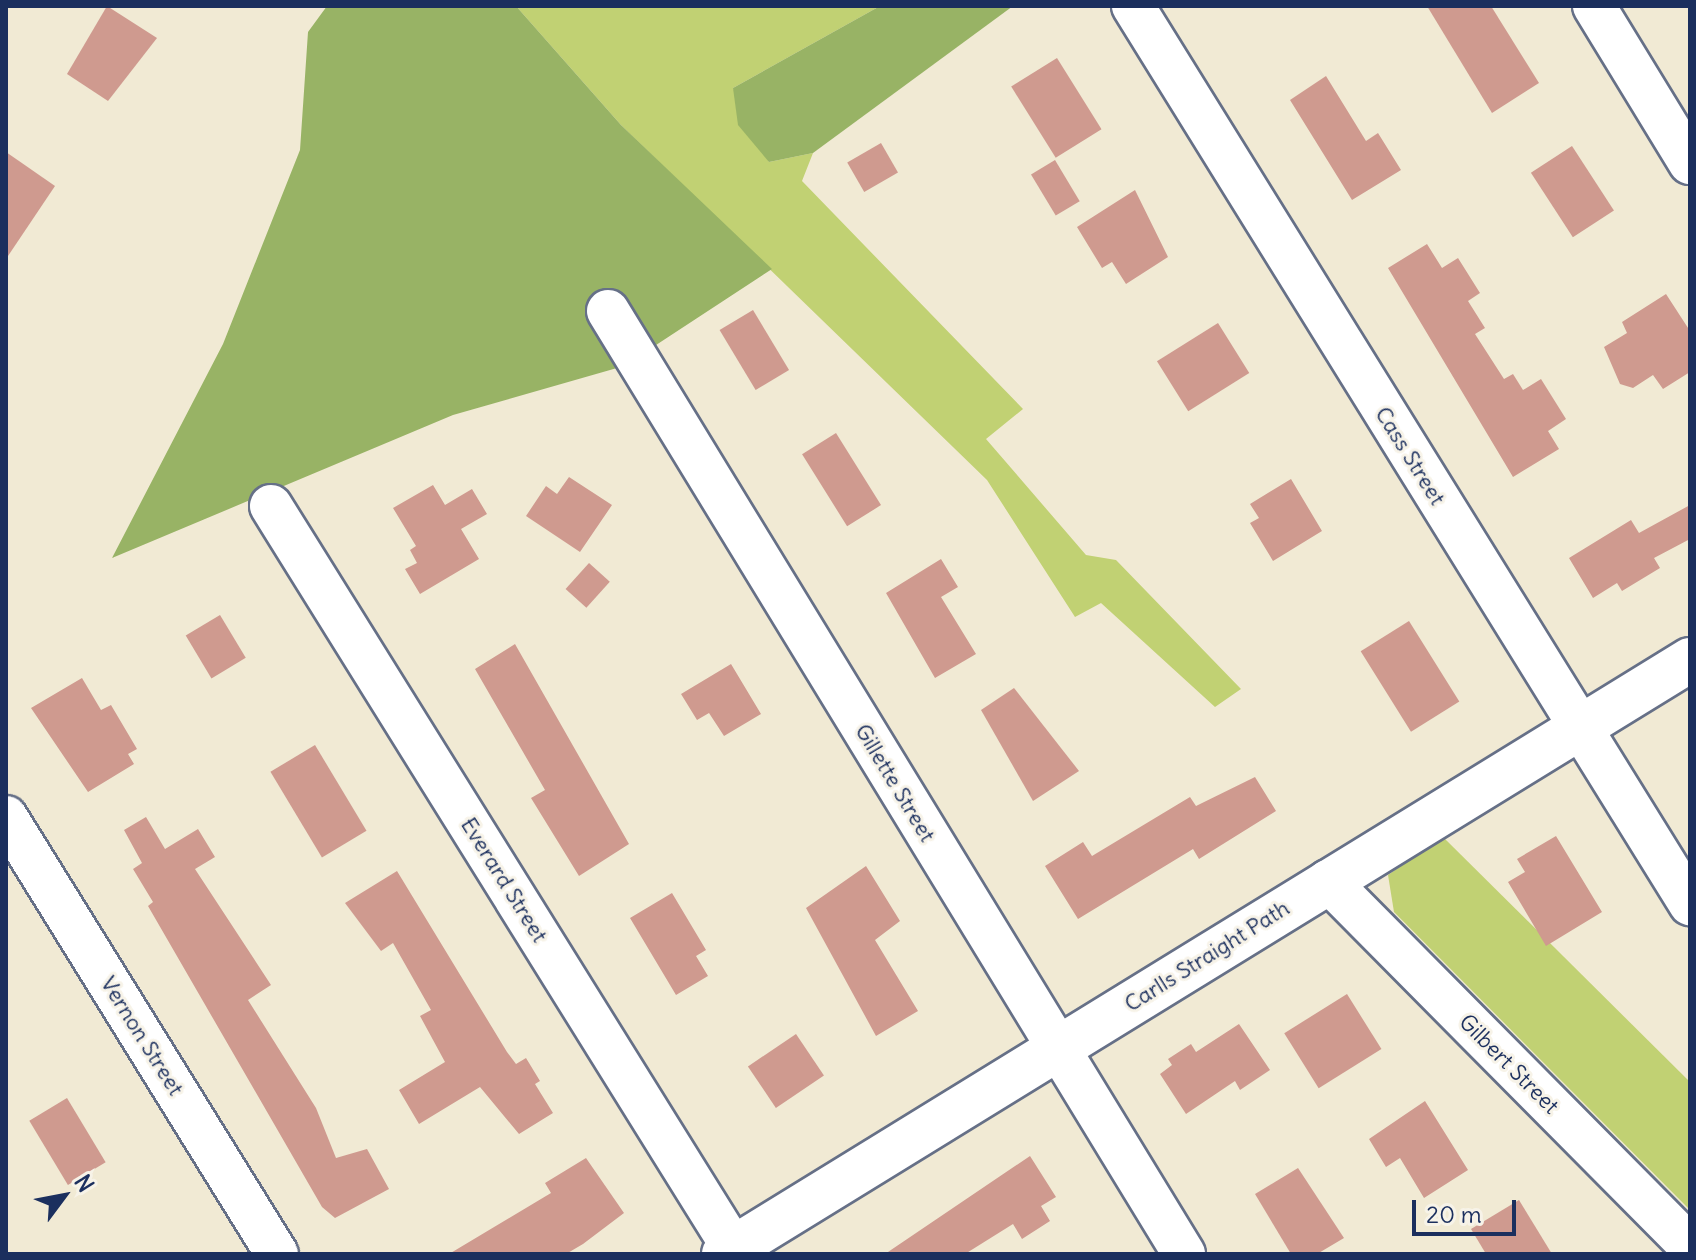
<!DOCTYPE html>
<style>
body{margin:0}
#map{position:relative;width:1696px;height:1260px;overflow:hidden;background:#f1ead4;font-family:Delius,sans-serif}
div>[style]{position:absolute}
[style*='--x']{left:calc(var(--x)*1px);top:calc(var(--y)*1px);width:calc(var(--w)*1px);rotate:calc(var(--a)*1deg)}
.green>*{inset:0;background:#c1d173}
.forest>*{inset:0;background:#98b365}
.building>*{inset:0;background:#cf9a8f;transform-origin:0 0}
.roads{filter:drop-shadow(2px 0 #667087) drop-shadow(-2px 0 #667087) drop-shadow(0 2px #667087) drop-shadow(0 -2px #667087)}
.minor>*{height:42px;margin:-21px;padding:0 21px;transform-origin:21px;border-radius:21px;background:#fff}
.tertiary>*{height:44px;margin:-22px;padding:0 22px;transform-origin:22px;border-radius:22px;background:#fff}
span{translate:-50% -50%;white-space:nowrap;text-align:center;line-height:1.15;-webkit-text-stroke:6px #f7f3e8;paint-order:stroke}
.street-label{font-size:22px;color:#1b2f5e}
.frame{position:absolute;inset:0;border:8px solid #1b2f5e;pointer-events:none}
.north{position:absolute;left:24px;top:1156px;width:80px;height:80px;-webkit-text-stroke:6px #f7f3e8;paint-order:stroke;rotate:58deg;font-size:22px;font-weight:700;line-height:32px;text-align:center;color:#1b2f5e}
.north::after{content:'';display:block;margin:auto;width:28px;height:36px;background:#1b2f5e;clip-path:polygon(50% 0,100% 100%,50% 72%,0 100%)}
.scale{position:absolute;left:1412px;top:1200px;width:104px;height:36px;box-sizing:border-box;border:4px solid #1b2f5e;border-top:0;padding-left:10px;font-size:24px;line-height:28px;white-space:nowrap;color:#1b2f5e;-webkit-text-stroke:6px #f7f3e8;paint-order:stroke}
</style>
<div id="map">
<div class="green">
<div style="clip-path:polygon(516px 6px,880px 6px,733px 88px,769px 162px,813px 153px,802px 181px,1023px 409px,986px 439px,1086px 555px,1116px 560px,1241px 689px,1215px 707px,1101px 603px,1075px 617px,987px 480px,621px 125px)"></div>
<div style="clip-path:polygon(1443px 837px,1690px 1082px,1690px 1210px,1394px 912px,1388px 875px)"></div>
</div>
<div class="forest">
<div style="clip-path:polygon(327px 6px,516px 6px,621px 125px,772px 269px,624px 366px,453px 415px,112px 558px,223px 344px,300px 150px,308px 32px)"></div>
<div style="clip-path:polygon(880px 6px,1013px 6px,813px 153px,769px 162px,738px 125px,733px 88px)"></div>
</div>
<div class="building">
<div style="clip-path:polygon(107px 6px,157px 38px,108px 101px,67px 74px)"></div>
<div style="clip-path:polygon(1427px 6px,1491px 6px,1539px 83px,1492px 113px)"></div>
<div style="left:1057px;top:58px;width:84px;height:54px;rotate:58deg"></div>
<div style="clip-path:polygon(1326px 76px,1366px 141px,1378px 133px,1401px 170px,1352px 200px,1290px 100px)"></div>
<div style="left:881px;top:143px;width:34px;height:39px;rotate:60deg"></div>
<div style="left:1572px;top:146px;width:77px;height:49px;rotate:57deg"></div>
<div style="clip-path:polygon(6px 152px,55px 186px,6px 259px)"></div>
<div style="left:1055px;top:160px;width:48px;height:28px;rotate:59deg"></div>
<div style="clip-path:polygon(1135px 190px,1168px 257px,1126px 284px,1112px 262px,1102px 268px,1077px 227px)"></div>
<div style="clip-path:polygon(1427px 244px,1442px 268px,1458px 258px,1480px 293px,1468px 301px,1485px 328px,1475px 334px,1504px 379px,1513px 374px,1523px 390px,1541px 379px,1566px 419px,1548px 431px,1559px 449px,1513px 477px,1388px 268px)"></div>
<div style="clip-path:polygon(1666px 294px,1690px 331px,1690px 372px,1663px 389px,1653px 375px,1633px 388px,1620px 384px,1604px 347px,1627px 333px,1622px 322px)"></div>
<div style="left:753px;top:310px;width:70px;height:39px;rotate:59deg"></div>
<div style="left:1218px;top:323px;width:59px;height:72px;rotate:58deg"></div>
<div style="left:836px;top:433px;width:85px;height:40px;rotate:58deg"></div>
<div style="clip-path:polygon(569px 477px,612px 505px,580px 552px,526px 516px,546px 486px,557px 494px)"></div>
<div style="clip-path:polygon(1291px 479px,1322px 531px,1273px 561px,1250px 523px,1259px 518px,1250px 504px)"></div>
<div style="clip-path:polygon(433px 485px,445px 505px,472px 489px,487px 514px,461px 529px,479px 559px,420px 594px,405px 569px,417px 563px,410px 550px,416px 546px,393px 508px)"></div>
<div style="clip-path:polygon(1690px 505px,1690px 539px,1654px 558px,1660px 568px,1622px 591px,1617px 583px,1593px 598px,1569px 558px,1631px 520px,1639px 533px)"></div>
<div style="clip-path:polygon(941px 559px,958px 587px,941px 597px,976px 654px,935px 678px,886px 593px)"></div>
<div style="left:589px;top:563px;width:28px;height:35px;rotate:42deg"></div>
<div style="left:220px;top:615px;width:50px;height:40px;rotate:59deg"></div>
<div style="left:1409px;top:621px;width:95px;height:57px;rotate:58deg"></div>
<div style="clip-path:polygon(515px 644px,629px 844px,579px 876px,531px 798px,545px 790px,475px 669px)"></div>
<div style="clip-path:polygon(731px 664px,761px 714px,724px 736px,709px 713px,697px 720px,681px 694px)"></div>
<div style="clip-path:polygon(82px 678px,101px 710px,111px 705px,137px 749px,128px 754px,134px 764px,88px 792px,31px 708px)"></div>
<div style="clip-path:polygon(1014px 688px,1079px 771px,1033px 801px,981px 710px)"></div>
<div style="left:315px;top:745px;width:100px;height:52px;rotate:59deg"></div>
<div style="clip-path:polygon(1255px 777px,1276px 811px,1199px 859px,1193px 849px,1078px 919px,1045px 866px,1083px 842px,1092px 856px,1190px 797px,1196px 806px)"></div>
<div style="clip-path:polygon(146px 817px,165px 849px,198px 829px,215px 857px,195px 869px,271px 985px,248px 1000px,316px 1108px,336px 1158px,367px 1149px,389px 1189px,335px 1218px,322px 1207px,148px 906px,153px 902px,133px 869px,142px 863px,124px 830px)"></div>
<div style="clip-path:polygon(1556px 836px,1602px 912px,1546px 946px,1508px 882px,1525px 872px,1517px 859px)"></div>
<div style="clip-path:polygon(866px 866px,900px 921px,875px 940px,918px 1011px,876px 1036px,806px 908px)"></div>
<div style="clip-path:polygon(397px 871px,507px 1052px,516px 1064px,526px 1058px,540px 1081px,535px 1084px,553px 1113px,519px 1134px,480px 1087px,419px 1124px,399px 1090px,445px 1062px,420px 1016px,431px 1010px,393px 943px,381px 951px,345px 903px)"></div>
<div style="clip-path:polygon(672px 893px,706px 950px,696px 956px,708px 976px,676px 995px,630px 918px)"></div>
<div style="left:1347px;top:994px;width:65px;height:74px;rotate:58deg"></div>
<div style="clip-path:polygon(1239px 1024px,1270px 1070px,1240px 1090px,1235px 1081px,1186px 1114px,1160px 1074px,1172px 1065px,1168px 1059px,1191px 1044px,1196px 1052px)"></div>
<div style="left:796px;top:1034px;width:50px;height:58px;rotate:56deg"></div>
<div style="left:67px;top:1098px;width:75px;height:44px;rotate:59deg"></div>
<div style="clip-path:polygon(1425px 1101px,1468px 1170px,1424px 1198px,1400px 1158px,1386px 1167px,1369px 1139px)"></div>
<div style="clip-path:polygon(1030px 1156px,1056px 1197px,1041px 1206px,1050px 1221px,1022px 1239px,1013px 1224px,965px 1254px,885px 1254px)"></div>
<div style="clip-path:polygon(586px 1158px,624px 1213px,583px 1244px,566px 1254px,449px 1254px,551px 1193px,545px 1183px)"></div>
<div style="clip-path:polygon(1298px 1168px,1344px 1238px,1317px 1254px,1291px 1254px,1255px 1194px)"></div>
<div style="clip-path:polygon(1519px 1200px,1552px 1254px,1486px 1254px,1471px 1229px)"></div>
</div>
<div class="roads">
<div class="minor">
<div style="--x:1133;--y:6;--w:1057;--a:58.19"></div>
<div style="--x:1594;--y:6;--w:184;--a:58.6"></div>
<div style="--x:608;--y:311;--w:1105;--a:58.58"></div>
<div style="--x:271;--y:506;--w:881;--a:58.08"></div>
<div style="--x:6;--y:817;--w:514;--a:58.2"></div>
<div style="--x:1328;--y:881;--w:514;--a:45.24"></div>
</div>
<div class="tertiary">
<div style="--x:724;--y:1254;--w:1134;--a:-31.59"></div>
</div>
</div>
<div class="street-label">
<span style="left:1410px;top:456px;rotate:58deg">Cass Street</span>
<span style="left:895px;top:783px;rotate:59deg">Gillette Street</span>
<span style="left:504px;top:880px;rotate:58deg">Everard Street</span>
<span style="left:1207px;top:956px;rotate:-32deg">Carlls Straight Path</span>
<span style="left:142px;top:1036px;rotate:58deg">Vernon Street</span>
<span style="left:1509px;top:1064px;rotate:45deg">Gilbert Street</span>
</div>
<div class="frame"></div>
<div class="north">N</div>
<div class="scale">20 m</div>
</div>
